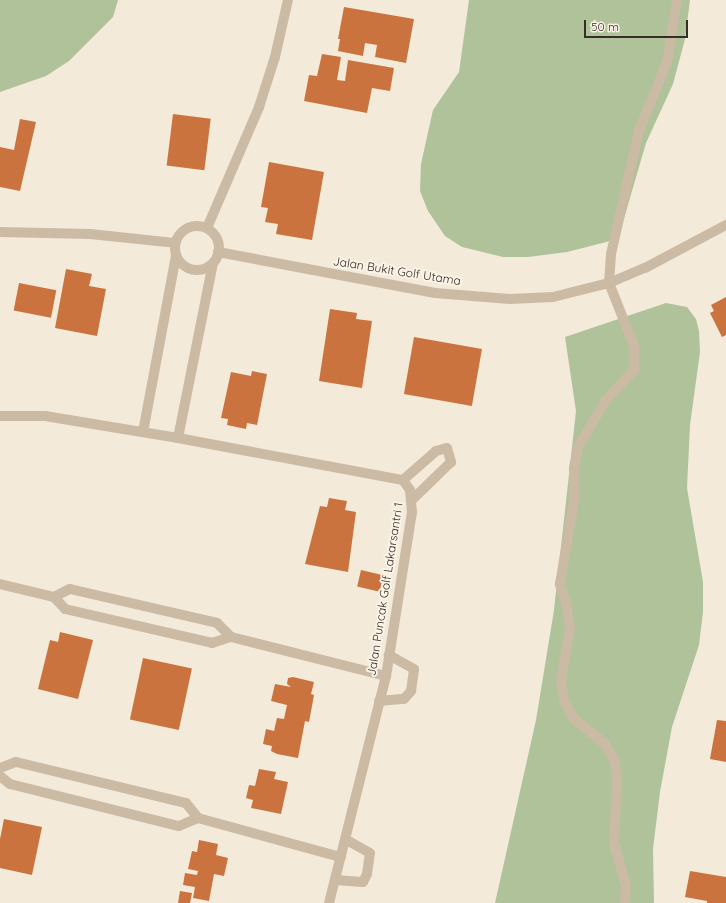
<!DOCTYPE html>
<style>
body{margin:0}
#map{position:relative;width:726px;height:903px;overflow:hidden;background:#f3ead9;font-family:Quicksand,sans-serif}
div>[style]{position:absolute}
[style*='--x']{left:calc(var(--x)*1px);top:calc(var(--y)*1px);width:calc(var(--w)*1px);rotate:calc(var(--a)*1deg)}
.green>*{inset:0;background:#afc299}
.building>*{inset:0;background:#cb733e;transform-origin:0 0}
.minor>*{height:10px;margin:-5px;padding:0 5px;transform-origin:5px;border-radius:5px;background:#cbbba5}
.minor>.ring{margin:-5px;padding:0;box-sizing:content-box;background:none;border:10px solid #cbbba5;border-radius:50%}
span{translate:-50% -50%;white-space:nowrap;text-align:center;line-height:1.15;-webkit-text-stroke:4px #faf3e6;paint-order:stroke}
.street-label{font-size:12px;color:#362d26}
.scale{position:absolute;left:584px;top:20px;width:104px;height:18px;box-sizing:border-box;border:2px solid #362d26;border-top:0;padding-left:5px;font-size:12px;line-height:14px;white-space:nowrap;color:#362d26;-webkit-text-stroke:3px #faf3e6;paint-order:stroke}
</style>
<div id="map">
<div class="green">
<div style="clip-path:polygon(0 0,118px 0,113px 17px,69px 61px,46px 76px,0 92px)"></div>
<div style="clip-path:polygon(469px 0,690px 0,685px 39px,673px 84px,646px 143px,618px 239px,567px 252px,528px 257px,503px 257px,462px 247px,445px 236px,428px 211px,420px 191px,421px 164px,433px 110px,459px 72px)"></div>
<div style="clip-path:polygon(666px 303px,687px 307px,696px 319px,699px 331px,700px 352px,690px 425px,687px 488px,703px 582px,703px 612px,699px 645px,672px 727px,660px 792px,653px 849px,654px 903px,495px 903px,536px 720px,554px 610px,576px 411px,565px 337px)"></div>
</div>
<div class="building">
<div style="clip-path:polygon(344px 7px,414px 19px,406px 63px,375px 57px,377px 45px,365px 43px,363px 56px,338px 51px,340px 39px,338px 39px)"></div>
<div style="clip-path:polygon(322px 54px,341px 57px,337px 80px,345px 81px,348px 60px,394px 68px,390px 91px,372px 88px,367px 113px,304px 101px,309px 75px,317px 76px)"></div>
<div style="left:173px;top:114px;width:38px;height:52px;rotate:7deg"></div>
<div style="clip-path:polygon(20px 119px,36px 122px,20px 191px,0 187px,0 147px,14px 150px)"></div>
<div style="clip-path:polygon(269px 162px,324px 172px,312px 240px,276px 234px,278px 224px,265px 222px,268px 208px,261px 207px)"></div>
<div style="clip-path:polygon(66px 269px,92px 274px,89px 286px,106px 289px,97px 336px,55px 328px)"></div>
<div style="left:19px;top:283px;width:38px;height:28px;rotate:11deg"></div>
<div style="clip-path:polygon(726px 297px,726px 335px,722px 337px,710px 313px,714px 311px,711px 305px)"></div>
<div style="clip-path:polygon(330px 309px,357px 313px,356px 319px,372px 321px,362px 388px,319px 381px)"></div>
<div style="left:414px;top:337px;width:69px;height:58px;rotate:10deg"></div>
<div style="clip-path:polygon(252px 371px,267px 374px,257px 425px,247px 423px,246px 429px,227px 425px,228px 419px,221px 418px,231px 372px,251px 376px)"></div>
<div style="clip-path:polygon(329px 498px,347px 501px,345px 510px,356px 512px,348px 572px,305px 564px,320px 506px,327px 507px)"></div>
<div style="left:361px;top:570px;width:23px;height:17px;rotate:13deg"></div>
<div style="clip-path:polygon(60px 632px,93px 640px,78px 699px,38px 689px,50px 640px,58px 642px)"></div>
<div style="left:143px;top:658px;width:50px;height:63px;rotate:12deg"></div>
<div style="clip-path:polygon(293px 677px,314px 682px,311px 694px,314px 695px,309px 722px,305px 721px,298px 758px,277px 754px,271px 751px,272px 746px,263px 744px,266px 729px,274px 731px,277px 718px,284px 719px,287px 705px,271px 701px,275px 684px,291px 687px,287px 684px,288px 678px)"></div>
<div style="clip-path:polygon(717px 720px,726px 721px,726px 762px,710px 759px)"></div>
<div style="clip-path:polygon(259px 769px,276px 772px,274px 779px,288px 782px,281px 814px,251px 808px,253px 800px,246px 798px,249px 785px,255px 786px)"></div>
<div style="clip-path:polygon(4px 819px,42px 827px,32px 875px,0 868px,0 839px)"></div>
<div style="clip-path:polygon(199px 840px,218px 844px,216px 855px,228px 858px,224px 876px,214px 874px,209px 901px,193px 898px,195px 887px,183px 885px,185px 873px,197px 875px,198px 871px,188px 869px,192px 851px,197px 852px)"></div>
<div style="clip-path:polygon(690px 871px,726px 877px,726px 903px,707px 903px,707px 901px,685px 897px)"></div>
<div style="clip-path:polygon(180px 891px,192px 893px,190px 903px,178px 903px)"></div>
</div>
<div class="minor">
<div class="ring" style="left:175px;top:226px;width:34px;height:34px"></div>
<div style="--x:207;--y:228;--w:132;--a:-66.7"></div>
<div style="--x:259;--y:107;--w:52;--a:-72.3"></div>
<div style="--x:275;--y:57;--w:58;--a:-77.2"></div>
<div style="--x:0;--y:232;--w:90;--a:1.3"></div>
<div style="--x:90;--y:234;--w:85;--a:6"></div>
<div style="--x:218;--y:252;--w:221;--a:10.7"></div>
<div style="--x:435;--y:293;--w:75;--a:4.6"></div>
<div style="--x:510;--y:299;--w:43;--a:-2.7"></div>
<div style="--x:553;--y:297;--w:58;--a:-14"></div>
<div style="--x:609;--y:283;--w:39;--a:-23"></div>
<div style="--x:645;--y:268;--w:92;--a:-28"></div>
<div style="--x:0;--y:416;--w:45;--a:0"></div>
<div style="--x:45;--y:416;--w:135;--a:9.4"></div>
<div style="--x:178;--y:438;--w:229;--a:10.6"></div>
<div style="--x:403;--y:480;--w:12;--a:55"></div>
<div style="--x:410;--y:490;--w:22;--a:85"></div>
<div style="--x:412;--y:512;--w:166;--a:99"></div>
<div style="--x:386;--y:676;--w:234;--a:104.1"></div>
<div style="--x:143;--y:432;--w:180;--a:-79.4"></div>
<div style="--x:178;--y:438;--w:178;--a:-78.7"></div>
<div style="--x:403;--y:480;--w:44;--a:-41.3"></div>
<div style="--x:436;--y:451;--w:11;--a:-15"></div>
<div style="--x:447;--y:448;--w:15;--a:74"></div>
<div style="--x:451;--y:462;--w:53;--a:135.8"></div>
<div style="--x:0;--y:584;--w:56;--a:13.5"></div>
<div style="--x:54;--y:597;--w:16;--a:47"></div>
<div style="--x:65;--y:609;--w:151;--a:13"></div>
<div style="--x:212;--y:643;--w:20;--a:-18"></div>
<div style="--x:231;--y:637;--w:160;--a:14.1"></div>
<div style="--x:54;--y:597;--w:18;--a:-27"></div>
<div style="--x:70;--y:589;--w:151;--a:13"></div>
<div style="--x:217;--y:623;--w:20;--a:45"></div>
<div style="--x:379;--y:701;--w:25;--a:-5"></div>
<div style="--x:404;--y:699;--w:11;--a:-49"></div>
<div style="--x:411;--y:691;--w:22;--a:-82"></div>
<div style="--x:414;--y:669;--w:29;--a:-151"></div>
<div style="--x:0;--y:768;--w:17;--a:-21"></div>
<div style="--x:16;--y:762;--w:175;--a:13.6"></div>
<div style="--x:186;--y:803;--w:19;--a:51"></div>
<div style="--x:198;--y:818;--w:148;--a:15.3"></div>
<div style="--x:0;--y:776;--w:13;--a:39"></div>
<div style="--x:10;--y:784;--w:174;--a:14"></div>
<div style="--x:179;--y:826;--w:21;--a:-23"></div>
<div style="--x:335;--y:880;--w:28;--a:4"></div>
<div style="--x:363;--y:882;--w:9;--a:-63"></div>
<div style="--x:367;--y:874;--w:21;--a:-82"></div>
<div style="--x:370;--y:853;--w:26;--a:-151"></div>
<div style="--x:625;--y:903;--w:17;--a:-87"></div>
<div style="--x:626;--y:886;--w:46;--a:-105.3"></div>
<div style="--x:614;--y:842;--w:60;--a:-87.1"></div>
<div style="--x:617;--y:782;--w:20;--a:-96"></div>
<div style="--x:615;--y:762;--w:21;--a:-119"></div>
<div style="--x:605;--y:744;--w:41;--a:-140.9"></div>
<div style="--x:573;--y:718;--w:20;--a:-117"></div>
<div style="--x:564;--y:700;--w:19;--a:-99"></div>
<div style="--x:561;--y:681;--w:54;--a:-80.4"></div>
<div style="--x:570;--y:628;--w:25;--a:-99"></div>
<div style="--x:566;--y:603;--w:20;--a:-108"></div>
<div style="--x:560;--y:584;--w:84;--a:-80.4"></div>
<div style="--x:574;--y:501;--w:33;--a:-90"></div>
<div style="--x:574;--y:468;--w:21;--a:-79"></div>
<div style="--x:578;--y:447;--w:55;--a:-59.2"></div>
<div style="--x:606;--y:400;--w:41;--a:-47"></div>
<div style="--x:634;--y:370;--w:24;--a:-90"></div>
<div style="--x:634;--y:346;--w:68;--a:-111.6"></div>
<div style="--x:609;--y:283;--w:29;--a:-86"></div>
<div style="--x:611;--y:254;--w:126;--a:-77.2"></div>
<div style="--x:639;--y:131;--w:74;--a:-67.9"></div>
<div style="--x:667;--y:62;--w:63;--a:-80.8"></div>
</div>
<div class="street-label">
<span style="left:397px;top:271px;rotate:9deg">Jalan Bukit Golf Utama</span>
<span style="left:385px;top:589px;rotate:-81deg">Jalan Puncak Golf Lakarsantri 1</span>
</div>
<div class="scale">50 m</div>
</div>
